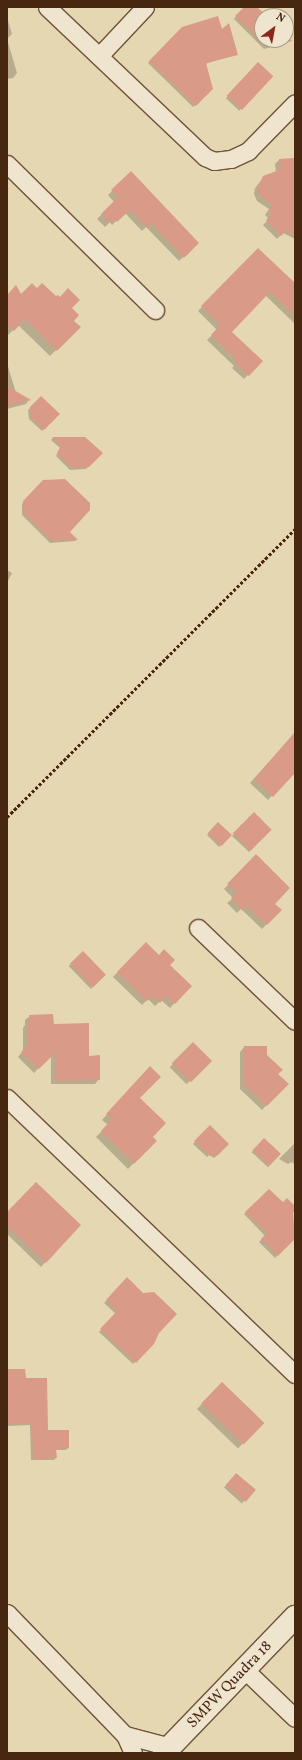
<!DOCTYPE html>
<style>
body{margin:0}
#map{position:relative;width:302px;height:1760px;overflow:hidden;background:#e6d7b3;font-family:Vollkorn,serif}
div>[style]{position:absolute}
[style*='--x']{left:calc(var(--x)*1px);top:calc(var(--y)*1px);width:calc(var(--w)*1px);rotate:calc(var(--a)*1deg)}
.shadow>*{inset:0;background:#0003;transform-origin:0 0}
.building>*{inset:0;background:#da9a88;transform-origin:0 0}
.path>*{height:2.5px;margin-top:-1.25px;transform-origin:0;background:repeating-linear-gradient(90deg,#482711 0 3px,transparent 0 5px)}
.roads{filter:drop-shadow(1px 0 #70533a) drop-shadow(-1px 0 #70533a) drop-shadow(0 1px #70533a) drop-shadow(0 -1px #70533a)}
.minor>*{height:17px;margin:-8.5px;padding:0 8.5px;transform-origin:8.5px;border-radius:8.5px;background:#efe5ce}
.tertiary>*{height:22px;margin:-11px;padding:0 11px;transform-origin:11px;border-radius:11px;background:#efe5ce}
span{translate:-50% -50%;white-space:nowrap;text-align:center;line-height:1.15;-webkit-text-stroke:3px #efe5ce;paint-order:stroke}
.street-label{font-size:15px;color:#482711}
.frame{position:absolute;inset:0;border:8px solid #482711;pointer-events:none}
.north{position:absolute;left:254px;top:8px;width:40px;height:40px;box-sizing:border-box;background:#efe5ce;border:1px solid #ac9982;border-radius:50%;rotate:32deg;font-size:11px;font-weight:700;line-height:16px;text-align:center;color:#482711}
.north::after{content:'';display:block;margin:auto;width:14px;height:18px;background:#8f2418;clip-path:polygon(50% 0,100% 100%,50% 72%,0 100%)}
</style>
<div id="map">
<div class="shadow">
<div style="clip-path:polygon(245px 7px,256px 7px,265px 16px,262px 16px,262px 40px,286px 40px,286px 36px,291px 41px,264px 49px,234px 19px)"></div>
<div style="clip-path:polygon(7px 17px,12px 34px,7px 39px)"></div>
<div style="clip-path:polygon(182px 28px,222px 31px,237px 54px,205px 64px,212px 89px,193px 107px,148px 63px)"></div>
<div style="clip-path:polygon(7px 39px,17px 73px,13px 78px,7px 79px)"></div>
<div style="left:258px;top:64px;width:18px;height:47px;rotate:43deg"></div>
<div style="clip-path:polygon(295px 159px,295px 239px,283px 233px,277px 239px,263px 225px,269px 219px,265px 215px,269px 209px,257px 201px,254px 194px,255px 188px,264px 177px,276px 173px,275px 164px,279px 160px)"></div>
<div style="clip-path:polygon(131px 173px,198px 243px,179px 261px,146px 227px,142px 231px,125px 213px,112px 225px,110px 222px,105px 227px,97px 219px,114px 202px,108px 195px)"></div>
<div style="clip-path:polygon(258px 249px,295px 284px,295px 324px,265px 295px,230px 332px,261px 361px,244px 379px,232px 368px,234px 366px,207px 340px,217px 330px,198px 311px)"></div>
<div style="clip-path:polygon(37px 289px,71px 308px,73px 321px,79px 327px,50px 356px,18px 325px,7px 336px,7px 296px,21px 296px)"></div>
<div style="clip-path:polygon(7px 363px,16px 393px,29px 400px,26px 404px,7px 409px)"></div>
<div style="clip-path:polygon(41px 397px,58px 414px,42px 431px,29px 419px,28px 410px)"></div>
<div style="clip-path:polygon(53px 438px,85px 438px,101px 453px,86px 469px,70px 470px,56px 456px,60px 448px,51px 440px)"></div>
<div style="clip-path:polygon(43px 481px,68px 532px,76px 540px,75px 541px,50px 543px,22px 515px,22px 504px)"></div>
<div style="clip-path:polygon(7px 570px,12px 573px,7px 583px)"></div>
<div style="clip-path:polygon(295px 738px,295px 771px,268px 800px,250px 783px,286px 743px)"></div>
<div style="clip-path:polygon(254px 814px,270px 830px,249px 852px,231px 835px,219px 847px,207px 835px,218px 823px,232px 836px)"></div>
<div style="clip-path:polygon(256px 856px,273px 904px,280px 910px,262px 929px,241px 909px,237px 913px,227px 903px,233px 898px,224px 889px)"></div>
<div style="clip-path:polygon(146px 943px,190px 986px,170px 1008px,161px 1000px,155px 1006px,148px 999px,142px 1005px,113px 977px)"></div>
<div style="left:83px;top:952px;width:32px;height:20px;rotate:46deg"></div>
<div style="clip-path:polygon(30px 1016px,88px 1057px,99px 1079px,95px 1084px,51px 1084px,51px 1055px,34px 1073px,18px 1057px,23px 1051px,23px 1028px,25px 1025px,25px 1020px)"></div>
<div style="left:193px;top:1044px;width:24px;height:33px;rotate:45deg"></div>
<div style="clip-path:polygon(244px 1047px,266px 1056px,277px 1074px,287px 1084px,262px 1110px,240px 1089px,240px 1052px)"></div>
<div style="clip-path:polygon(144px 1073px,139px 1098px,151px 1137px,155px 1141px,128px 1169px,96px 1137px,108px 1125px,102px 1120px)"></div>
<div style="clip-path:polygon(210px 1126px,228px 1144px,214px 1158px,209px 1155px,207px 1157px,193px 1144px)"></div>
<div style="left:264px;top:1139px;width:22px;height:18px;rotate:43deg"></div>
<div style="clip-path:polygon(295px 1143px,295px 1165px,292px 1162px,288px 1164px,279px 1159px)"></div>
<div style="clip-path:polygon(269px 1191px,283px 1204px,295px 1208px,292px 1213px,295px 1238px,275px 1258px,259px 1242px,265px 1236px,244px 1214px)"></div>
<div style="clip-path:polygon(7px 1213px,80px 1225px,41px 1267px,7px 1234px)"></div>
<div style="clip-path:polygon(127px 1279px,158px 1333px,153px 1343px,133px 1364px,99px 1332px,116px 1314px,104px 1303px)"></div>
<div style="clip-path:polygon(9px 1370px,47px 1431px,68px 1448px,66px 1450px,55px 1450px,56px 1458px,54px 1460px,31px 1460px,30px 1425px,7px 1426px,7px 1372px)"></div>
<div style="left:222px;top:1383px;width:57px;height:36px;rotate:44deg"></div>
<div style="left:236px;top:1474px;width:24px;height:18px;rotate:42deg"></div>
</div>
<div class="building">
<div style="clip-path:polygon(244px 7px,257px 7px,267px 16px,262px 16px,262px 40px,286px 40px,286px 35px,292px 41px,267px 47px,235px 16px)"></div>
<div style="clip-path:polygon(218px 16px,222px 29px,229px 23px,238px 55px,206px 63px,213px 89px,196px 106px,149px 61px,182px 27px)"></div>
<div style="left:258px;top:62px;width:21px;height:46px;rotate:43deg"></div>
<div style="clip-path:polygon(294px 158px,295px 237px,287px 230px,281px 236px,266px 220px,272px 214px,269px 211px,272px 205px,261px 197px,257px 188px,263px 176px,279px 170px,279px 159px)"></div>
<div style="clip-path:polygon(131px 171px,199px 243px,184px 258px,151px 223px,147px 228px,130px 210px,117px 222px,115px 219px,110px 223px,101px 214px,118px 197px,111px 190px)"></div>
<div style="clip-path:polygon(258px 248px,295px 283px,295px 316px,270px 292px,232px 332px,263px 361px,249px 376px,235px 363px,237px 361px,211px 335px,220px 325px,201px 306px)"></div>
<div style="clip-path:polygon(32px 283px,37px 288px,42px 283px,56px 296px,58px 295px,60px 297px,68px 288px,80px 300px,72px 308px,79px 315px,74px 321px,81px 327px,57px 351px,25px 319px,14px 331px,7px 325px,7px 295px,16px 285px,21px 294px)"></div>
<div style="clip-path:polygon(7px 386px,31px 400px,7px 406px)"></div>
<div style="clip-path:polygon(41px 396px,60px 414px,44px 430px,31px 417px,30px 407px)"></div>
<div style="clip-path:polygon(52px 437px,85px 437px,103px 453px,89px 467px,72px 468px,57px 453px,61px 446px)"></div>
<div style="clip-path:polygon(65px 479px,90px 503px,90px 510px,70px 532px,78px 540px,52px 541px,23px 513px,23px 501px,43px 480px)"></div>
<div style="clip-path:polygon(295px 732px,295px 773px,273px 797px,254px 779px)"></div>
<div style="left:254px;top:812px;width:25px;height:30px;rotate:45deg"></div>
<div style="left:218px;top:822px;width:19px;height:15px;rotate:43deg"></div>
<div style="clip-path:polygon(256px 854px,290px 888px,275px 904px,282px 910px,267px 925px,246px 906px,242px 910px,231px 898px,237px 893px,227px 884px)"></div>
<div style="clip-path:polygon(146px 942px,159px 955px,164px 949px,175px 960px,170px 965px,192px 986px,175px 1004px,166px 996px,160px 1003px,153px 996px,147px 1001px,117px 972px)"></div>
<div style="left:83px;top:951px;width:33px;height:18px;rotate:46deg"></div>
<div style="clip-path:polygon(53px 1014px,54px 1024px,89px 1023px,89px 1056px,100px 1055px,100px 1080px,55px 1081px,55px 1053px,39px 1069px,21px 1052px,27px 1046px,27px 1022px,29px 1022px,29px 1015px)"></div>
<div style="left:193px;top:1042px;width:27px;height:30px;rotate:45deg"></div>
<div style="clip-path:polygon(244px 1046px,267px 1046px,267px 1055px,283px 1070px,278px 1074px,289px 1084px,267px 1106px,244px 1085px)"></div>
<div style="clip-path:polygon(150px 1066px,161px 1077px,140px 1098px,166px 1123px,153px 1137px,157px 1141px,134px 1164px,101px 1131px,112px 1119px,106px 1114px)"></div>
<div style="clip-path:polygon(210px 1125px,229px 1144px,217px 1156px,212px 1154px,210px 1156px,194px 1141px)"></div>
<div style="left:264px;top:1138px;width:23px;height:17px;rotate:43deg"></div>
<div style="clip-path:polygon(36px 1182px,81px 1225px,46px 1263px,7px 1226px,7px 1212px)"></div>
<div style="clip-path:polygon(269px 1189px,283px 1202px,287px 1198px,295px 1206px,295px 1211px,293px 1213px,295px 1239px,278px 1256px,261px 1239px,267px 1233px,245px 1212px)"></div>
<div style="clip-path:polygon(127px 1277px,143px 1293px,154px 1292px,177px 1314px,159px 1333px,154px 1344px,136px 1363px,100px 1329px,117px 1311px,106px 1300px)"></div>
<div style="clip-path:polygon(8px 1369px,25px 1369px,26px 1378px,47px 1378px,48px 1430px,69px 1430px,69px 1448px,56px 1449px,57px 1458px,33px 1459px,32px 1423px,7px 1424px)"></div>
<div style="left:222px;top:1382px;width:59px;height:30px;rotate:44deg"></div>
<div style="left:236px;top:1473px;width:26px;height:16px;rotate:40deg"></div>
</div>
<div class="path">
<div style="--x:7;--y:817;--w:407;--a:-45"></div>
</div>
<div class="roads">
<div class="minor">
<div style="--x:47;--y:7;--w:218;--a:43.5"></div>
<div style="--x:205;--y:157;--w:10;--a:24"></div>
<div style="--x:214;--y:161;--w:17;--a:-7"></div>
<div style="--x:231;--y:159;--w:19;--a:-25"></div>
<div style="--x:248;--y:151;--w:67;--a:-45.6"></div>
<div style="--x:99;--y:56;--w:67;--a:-46.8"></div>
<div style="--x:7;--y:164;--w:208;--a:44.6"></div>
<div style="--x:198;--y:928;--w:134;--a:43.8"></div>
<div style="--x:7;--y:1098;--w:399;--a:43.8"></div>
<div style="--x:7;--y:1613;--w:170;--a:46"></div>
<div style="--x:125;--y:1735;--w:47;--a:14.9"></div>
<div style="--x:245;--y:1670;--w:69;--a:43.8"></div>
<div style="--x:125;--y:1735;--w:20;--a:66"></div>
</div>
<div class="tertiary">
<div style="--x:164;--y:1753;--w:189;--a:-46.1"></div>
</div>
</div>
<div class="street-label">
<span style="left:230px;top:1685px;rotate:-46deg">SMPW Quadra 18</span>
</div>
<div class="frame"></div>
<div class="north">N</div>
</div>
